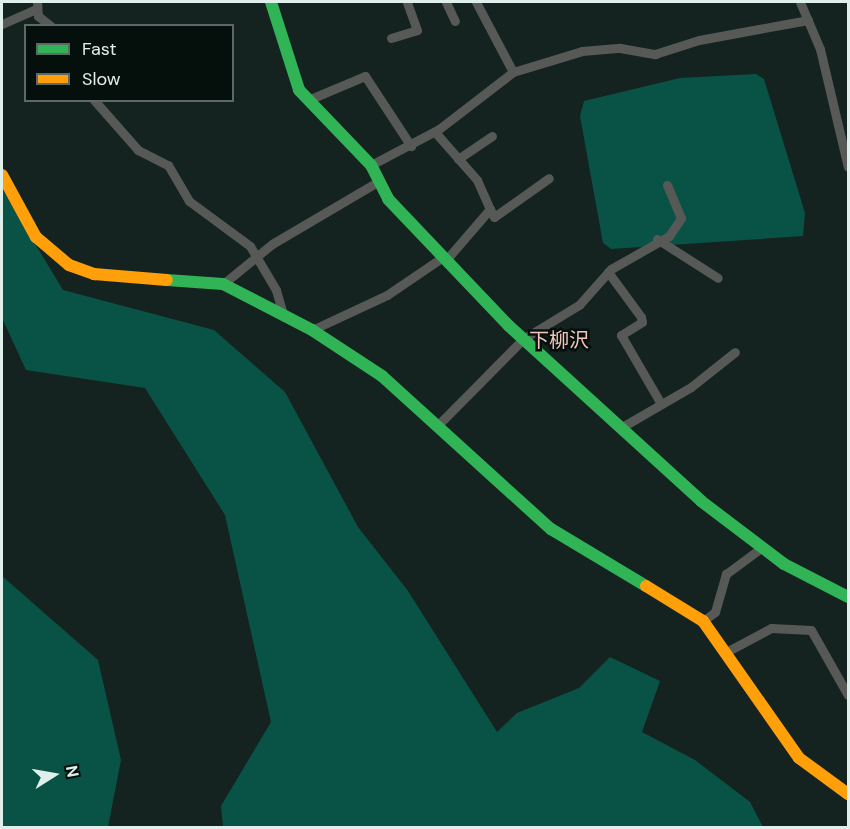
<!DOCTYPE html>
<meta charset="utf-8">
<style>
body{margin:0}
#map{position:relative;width:850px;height:829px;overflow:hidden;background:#142320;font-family:"DM Sans","Noto Sans JP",sans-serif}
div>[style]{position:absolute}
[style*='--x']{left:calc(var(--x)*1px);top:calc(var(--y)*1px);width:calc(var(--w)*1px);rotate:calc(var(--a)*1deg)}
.green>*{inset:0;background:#095346}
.street>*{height:9px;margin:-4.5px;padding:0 4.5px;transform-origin:4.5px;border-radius:4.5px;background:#575957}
.fast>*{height:12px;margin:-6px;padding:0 6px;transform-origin:6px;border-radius:6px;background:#30b455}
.slow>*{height:12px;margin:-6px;padding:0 6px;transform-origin:6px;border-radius:6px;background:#ff9f0a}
span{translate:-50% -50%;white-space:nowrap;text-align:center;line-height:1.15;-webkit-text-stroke:5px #05100d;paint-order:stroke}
.neighbourhood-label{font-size:20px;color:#f7c4bb}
.frame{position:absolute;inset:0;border:3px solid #dfefeb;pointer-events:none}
.legend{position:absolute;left:24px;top:24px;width:210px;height:78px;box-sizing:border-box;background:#05100d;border:2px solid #5c6966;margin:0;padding:8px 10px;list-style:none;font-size:18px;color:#dfefeb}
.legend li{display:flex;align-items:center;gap:12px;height:30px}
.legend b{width:30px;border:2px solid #5c6966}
.north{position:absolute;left:24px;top:745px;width:60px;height:60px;-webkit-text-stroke:4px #05100d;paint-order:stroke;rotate:79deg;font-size:16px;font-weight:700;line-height:24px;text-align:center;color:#dfefeb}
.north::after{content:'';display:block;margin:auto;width:21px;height:27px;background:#dfefeb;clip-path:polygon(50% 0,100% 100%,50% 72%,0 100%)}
</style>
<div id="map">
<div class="green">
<div style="clip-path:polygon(756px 74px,764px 79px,805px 213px,803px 236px,611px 249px,603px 243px,580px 116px,584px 101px,680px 78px)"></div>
<div style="clip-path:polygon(2px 189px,63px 290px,214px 330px,285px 392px,358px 527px,408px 591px,497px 732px,517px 713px,579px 688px,610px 657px,660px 681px,642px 732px,695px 760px,750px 802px,763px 827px,223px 827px,221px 806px,271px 722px,225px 515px,145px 388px,26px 370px,2px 318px)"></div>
<div style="clip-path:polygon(2px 576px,98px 660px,121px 760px,108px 827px,2px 827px)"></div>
</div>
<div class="street">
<div style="--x:37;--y:2;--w:14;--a:86"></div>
<div style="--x:38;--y:16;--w:16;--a:38"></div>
<div style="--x:446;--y:2;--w:21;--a:65"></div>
<div style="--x:476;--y:2;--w:79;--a:62.1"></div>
<div style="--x:800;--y:2;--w:51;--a:66.9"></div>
<div style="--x:820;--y:49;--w:121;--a:76.7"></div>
<div style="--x:2;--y:24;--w:35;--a:-24"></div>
<div style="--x:391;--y:38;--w:27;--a:-17"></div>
<div style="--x:417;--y:30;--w:30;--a:-110"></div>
<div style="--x:94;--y:100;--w:67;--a:48.7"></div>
<div style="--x:138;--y:150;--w:34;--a:27"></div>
<div style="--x:168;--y:165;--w:42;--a:59.7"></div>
<div style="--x:189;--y:201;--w:76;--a:36.4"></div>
<div style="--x:250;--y:246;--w:51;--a:59.4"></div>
<div style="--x:276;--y:290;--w:25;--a:74"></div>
<div style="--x:308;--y:100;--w:62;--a:-22.8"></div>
<div style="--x:365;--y:76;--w:84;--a:56.7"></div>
<div style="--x:435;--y:132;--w:64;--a:48.8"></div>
<div style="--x:477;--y:180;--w:32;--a:66"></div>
<div style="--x:490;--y:209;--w:67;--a:130.8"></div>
<div style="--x:458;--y:159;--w:41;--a:-34.1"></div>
<div style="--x:371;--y:165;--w:77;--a:-27.9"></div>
<div style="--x:439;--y:129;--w:93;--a:-37.6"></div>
<div style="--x:513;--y:72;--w:72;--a:-16.9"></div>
<div style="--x:582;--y:51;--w:38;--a:-5"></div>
<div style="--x:620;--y:48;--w:36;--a:10"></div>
<div style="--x:655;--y:54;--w:46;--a:-17.7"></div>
<div style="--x:699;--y:40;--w:111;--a:-10.4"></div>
<div style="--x:490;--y:209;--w:9;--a:63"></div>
<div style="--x:494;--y:217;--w:67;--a:-35.3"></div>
<div style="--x:657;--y:239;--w:72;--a:32.6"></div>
<div style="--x:608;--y:272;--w:56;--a:53.7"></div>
<div style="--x:641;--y:317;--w:5;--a:79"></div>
<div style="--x:642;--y:322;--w:25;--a:148"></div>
<div style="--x:621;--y:335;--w:78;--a:59.8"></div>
<div style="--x:223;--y:284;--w:63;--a:-39.2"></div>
<div style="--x:272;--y:244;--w:124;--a:-30.5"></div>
<div style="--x:312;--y:330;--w:83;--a:-25"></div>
<div style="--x:387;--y:295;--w:68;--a:-34.2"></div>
<div style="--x:437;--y:426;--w:122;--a:-45.3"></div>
<div style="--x:523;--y:339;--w:66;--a:-31.3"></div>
<div style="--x:579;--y:305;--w:48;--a:-48.4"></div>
<div style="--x:611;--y:269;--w:67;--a:-29.6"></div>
<div style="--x:669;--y:236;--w:22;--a:-56"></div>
<div style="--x:681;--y:218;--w:36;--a:-113"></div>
<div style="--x:622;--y:427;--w:80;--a:-30.1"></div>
<div style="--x:691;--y:387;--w:56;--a:-38.5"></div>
<div style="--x:703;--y:621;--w:15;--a:-37"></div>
<div style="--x:715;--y:612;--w:40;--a:-74"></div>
<div style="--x:726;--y:574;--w:44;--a:-36.6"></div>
<div style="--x:728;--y:651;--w:49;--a:-28.1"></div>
<div style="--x:771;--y:628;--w:40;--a:2.9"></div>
<div style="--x:811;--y:630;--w:75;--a:60.4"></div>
</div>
<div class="fast">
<div style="--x:271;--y:2;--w:92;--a:72.3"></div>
<div style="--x:299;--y:90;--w:104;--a:46.2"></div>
<div style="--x:371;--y:165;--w:38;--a:63"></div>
<div style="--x:388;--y:199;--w:175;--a:46.4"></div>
<div style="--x:509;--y:326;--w:260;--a:42.3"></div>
<div style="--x:701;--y:501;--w:104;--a:37.2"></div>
<div style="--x:784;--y:564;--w:72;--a:27.3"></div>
<div style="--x:167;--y:280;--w:56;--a:4.1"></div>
<div style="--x:223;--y:284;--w:100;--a:27.3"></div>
<div style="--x:312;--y:330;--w:84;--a:33.3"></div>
<div style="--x:382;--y:376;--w:228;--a:42.2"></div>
<div style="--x:551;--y:529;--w:111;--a:31"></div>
</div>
<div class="slow">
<div style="--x:2;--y:175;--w:71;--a:61.3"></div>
<div style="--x:36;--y:237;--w:43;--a:40.3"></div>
<div style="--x:69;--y:265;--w:27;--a:20"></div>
<div style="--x:94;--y:274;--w:73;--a:4.7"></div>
<div style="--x:646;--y:586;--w:67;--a:31.6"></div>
<div style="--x:703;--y:621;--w:167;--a:55"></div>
<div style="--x:799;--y:758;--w:61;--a:36.3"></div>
</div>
<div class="neighbourhood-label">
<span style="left:559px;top:340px">下柳沢</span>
</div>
<div class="frame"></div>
<ul class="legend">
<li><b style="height:8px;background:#30b455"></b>Fast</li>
<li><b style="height:8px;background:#ff9f0a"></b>Slow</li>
</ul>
<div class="north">N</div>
</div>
